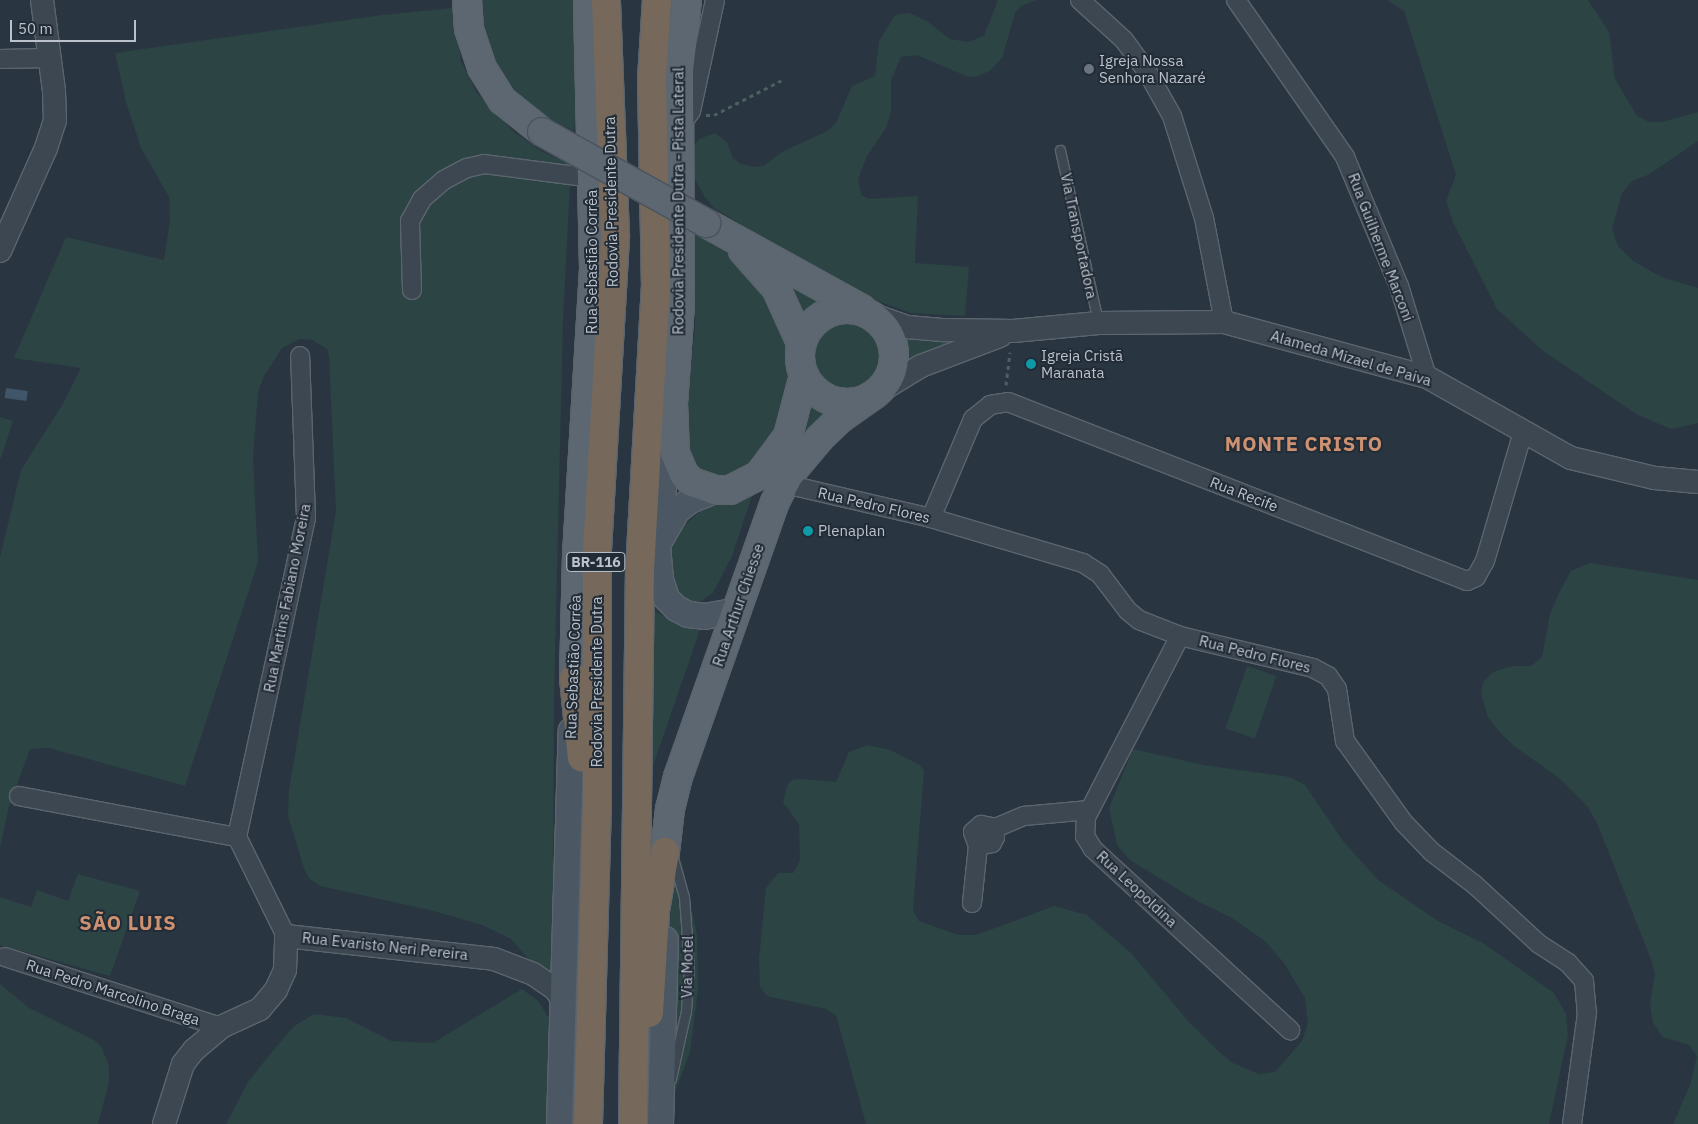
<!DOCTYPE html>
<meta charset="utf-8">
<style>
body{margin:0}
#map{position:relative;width:1698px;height:1124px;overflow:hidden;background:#293641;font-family:"IBM Plex Sans",sans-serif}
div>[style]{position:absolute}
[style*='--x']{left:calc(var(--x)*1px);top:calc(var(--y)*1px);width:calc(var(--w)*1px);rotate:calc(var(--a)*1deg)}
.green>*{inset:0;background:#2c4443;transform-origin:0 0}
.round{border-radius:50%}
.water>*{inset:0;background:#415569;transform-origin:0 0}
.path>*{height:3px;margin-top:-1.5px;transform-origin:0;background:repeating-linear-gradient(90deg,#4c6061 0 4px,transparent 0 8px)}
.roads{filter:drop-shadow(1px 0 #5c656e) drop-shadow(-1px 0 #5c656e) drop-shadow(0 1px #5c656e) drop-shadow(0 -1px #5c656e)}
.service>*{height:9px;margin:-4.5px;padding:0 4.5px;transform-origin:4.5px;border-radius:4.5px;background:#3d4751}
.minor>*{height:18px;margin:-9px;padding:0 9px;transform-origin:9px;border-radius:9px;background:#3d4751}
.tertiary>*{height:22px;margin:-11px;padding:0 11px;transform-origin:11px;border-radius:11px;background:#3d4751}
.secondary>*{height:25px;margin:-12.5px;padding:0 12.5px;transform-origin:12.5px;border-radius:12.5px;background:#4c5764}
.primary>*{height:28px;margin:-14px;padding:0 14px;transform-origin:14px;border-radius:14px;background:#5c6771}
.primary>.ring{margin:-14px;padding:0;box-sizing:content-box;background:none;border:28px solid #5c6771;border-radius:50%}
.motorway>*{height:28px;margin:-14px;padding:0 14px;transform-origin:14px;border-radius:14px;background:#76695b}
.bridges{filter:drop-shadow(1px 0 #4a535d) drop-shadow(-1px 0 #4a535d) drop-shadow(0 1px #4a535d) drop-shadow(0 -1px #4a535d)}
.primary-bridge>*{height:28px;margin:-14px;padding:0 14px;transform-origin:14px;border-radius:14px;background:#5c6771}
.dots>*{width:14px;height:14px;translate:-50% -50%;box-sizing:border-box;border:2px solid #222c37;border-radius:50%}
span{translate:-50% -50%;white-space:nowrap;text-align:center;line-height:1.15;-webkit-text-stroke:4px #222c37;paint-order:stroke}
.shield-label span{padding:1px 4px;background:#222c37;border:1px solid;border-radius:4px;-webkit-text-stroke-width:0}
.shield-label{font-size:14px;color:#bbc2cb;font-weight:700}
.poi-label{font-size:15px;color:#bbc2cb}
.left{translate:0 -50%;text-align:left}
.street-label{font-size:15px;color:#bbc2cb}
.district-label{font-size:20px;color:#ce9272;font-weight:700;letter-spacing:1px}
.scale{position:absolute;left:10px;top:20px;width:126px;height:22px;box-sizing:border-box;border:2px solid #bbc2cb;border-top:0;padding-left:6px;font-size:15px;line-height:18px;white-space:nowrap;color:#bbc2cb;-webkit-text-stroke:4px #222c37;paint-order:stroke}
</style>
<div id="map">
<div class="green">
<div style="clip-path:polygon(480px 0,583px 0,574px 131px,540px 114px,505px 80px,491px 57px,484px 32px)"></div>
<div style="clip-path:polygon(998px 0,1037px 0,1021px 6px,1015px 13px,1002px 58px,990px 71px,975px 77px,966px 76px,917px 55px,901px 57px,891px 80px,891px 112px,886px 128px,867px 156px,858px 179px,861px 195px,869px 199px,918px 196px,915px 263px,969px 267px,965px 316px,911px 313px,850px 291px,714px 208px,705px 197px,690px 170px,692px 148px,699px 139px,715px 133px,727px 142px,733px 158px,741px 164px,754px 167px,765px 165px,782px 152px,827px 131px,836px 123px,852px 86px,875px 76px,879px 41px,895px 15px,909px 13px,927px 21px,950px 39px,968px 42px,984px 36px)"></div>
<div style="clip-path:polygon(1387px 0,1588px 0,1609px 32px,1615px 79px,1637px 116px,1649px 122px,1662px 122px,1698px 112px,1698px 141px,1648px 175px,1632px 181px,1622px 193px,1612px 229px,1618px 246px,1633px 261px,1661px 277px,1698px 288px,1698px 423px,1671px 429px,1636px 414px,1542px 350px,1497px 309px,1453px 222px,1446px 201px,1456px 175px,1404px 11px)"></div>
<div style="clip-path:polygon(453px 8px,461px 61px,477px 93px,514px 132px,541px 151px,571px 165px,563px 320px,554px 697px,553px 978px,533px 964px,511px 939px,482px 925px,430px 910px,320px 886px,309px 878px,304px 868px,288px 816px,289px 790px,336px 511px,329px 357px,327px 349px,312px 340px,299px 339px,282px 348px,264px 376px,258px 392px,253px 456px,258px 562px,185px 786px,49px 748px,30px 749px,9px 806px,0 848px,0 557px,21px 470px,64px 402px,81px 368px,14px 358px,66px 237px,164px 260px,170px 220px,169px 197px,141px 148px,126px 102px,115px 53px,382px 15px)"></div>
<div style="clip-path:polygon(694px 229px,730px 253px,764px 285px,793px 353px,793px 372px,783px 423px,738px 482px,701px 472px,692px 464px,683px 436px,695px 326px)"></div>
<div style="clip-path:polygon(790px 285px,809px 297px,827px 306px,807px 321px)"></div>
<div class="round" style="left:815px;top:322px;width:70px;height:70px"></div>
<div style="clip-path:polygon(901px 335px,955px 341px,904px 368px)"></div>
<div style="clip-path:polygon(814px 398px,833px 410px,797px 450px,808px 420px)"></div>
<div style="clip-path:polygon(0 417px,13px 421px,1px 458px,0 458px)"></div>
<div style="clip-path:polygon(754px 490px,732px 556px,713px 593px,698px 603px,678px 599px,666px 561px,672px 543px,680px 529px,706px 506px)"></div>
<div style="clip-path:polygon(1590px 563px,1698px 580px,1698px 1124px,1673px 1124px,1690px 1085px,1697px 1056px,1689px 1045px,1663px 1037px,1653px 1023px,1650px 1004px,1655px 973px,1652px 962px,1597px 823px,1587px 806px,1559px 778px,1514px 746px,1499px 731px,1488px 717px,1481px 694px,1483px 682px,1493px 672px,1513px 666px,1531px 666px,1542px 657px,1550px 614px,1559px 593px,1571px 571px)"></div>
<div style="clip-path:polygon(654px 611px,679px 624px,703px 621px,644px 792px)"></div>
<div style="left:1247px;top:666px;width:31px;height:66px;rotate:19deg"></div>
<div style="clip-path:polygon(867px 745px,890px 750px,920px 765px,924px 771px,913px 910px,919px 921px,958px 935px,976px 935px,1054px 906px,1087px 915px,1131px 953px,1189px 1022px,1217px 1050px,1233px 1063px,1259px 1074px,1275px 1072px,1302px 1041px,1308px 1023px,1305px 998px,1284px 963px,1265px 941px,1232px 918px,1197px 901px,1130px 860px,1117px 845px,1109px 808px,1133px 749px,1203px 765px,1290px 777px,1305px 785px,1343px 841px,1378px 880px,1438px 921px,1483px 943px,1554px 993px,1566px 1014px,1568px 1035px,1549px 1124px,866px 1124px,836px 1015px,826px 1009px,767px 996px,760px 987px,759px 959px,766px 888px,778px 873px,793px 873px,800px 860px,799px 824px,783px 802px,787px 786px,792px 780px,800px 779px,836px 782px,849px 752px)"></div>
<div style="clip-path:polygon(672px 841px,682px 863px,697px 935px,698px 990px,690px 1052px,666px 1118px)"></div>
<div style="clip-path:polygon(78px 874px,140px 891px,110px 976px,0 945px,0 897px,31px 907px,37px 890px,68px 901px)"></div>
<div style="clip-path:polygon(0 984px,29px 1008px,94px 1040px,102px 1048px,109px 1066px,109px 1082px,98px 1124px,0 1124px)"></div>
<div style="clip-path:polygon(522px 989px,537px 1000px,549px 1018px,551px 1044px,548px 1124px,226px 1124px,248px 1082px,267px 1058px,294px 1026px,314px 1014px,346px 1018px,391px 1041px,433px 1043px)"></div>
</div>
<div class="water">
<div style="left:6px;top:388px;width:22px;height:10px;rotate:8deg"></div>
</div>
<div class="path">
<div style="--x:706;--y:115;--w:8;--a:0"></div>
<div style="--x:714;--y:115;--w:76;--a:-27.2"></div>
<div style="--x:1006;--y:385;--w:33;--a:-83"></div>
</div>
<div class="roads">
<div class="service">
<div style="--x:1060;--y:150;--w:176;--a:77.5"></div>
<div style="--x:671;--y:1079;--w:70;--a:-77.6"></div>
<div style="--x:686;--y:1011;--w:46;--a:-86.3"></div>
<div style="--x:689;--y:965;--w:68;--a:-94.2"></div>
<div style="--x:684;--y:897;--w:41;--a:-105.8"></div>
</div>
<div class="minor">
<div style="--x:1080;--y:0;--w:59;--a:42.3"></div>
<div style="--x:1124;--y:40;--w:41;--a:54"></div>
<div style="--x:1148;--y:73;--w:49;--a:60.8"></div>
<div style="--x:1172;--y:116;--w:107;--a:72.6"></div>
<div style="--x:1204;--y:218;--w:106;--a:79.1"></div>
<div style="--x:1236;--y:0;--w:191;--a:55.2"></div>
<div style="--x:1345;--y:157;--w:140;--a:67.3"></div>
<div style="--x:1399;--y:286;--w:95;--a:72.9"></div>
<div style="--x:0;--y:59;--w:50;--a:-1.1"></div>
<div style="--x:682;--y:123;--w:15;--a:-53"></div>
<div style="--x:691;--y:111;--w:114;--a:-77.8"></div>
<div style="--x:412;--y:290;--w:69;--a:-91.7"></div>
<div style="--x:410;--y:221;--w:25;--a:-61"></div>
<div style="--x:422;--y:199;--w:29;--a:-41"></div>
<div style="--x:444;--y:180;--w:26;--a:-28"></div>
<div style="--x:467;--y:168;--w:17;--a:-13"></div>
<div style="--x:484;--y:164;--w:109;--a:7.4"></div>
<div style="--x:785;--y:484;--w:150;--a:13.1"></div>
<div style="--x:931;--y:518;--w:159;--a:16.5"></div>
<div style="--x:1083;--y:563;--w:20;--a:33"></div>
<div style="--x:1100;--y:574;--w:46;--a:52.9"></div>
<div style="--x:1128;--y:611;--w:14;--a:39"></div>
<div style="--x:1139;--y:620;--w:44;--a:21.3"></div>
<div style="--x:1180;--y:636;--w:137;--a:13.5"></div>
<div style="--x:1313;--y:668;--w:17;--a:28"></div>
<div style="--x:1328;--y:676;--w:16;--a:55"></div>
<div style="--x:1337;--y:689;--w:53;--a:81.3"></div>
<div style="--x:1345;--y:741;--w:101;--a:54.3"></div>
<div style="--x:1404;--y:823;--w:40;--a:46"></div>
<div style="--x:1432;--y:852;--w:54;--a:37.5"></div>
<div style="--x:1475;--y:885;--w:87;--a:42.7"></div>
<div style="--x:1539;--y:944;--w:35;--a:33"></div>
<div style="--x:1568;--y:963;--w:24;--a:48"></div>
<div style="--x:1584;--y:981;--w:32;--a:85"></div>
<div style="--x:1587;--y:1013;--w:112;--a:97.7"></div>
<div style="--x:931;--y:518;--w:108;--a:-67"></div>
<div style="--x:973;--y:419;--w:22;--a:-39"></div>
<div style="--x:990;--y:405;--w:18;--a:-9"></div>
<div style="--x:1008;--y:402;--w:493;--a:21.3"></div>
<div style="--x:1467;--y:581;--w:10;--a:-24"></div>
<div style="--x:1476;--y:577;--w:18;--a:-61"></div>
<div style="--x:1485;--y:561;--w:134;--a:-73.6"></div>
<div style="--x:1180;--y:636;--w:204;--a:117.4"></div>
<div style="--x:1086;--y:817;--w:19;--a:93"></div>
<div style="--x:1085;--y:836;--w:15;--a:58"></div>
<div style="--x:1093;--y:849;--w:268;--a:42.6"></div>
<div style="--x:19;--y:796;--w:222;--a:10.7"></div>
<div style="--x:993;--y:829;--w:34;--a:-23"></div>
<div style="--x:1024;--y:816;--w:65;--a:-5.3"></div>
<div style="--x:972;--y:903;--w:57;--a:-84"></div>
<div style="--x:978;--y:846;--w:15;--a:-110"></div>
<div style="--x:973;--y:832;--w:11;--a:-41"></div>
<div style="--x:981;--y:825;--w:10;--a:11"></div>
<div style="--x:991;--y:827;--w:11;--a:68"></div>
<div style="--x:995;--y:837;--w:7;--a:117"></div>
<div style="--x:992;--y:843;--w:14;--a:168"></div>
<div style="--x:286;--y:936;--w:110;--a:-116.3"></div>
<div style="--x:237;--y:837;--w:327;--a:-77.8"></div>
<div style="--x:306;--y:517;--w:161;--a:-92.1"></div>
<div style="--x:5;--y:957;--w:227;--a:18"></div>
</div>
<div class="tertiary">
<div style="--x:0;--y:251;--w:113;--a:-65.9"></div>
<div style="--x:46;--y:148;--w:29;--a:-72"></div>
<div style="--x:55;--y:120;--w:29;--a:-92"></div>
<div style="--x:54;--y:91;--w:92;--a:-97.5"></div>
<div style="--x:868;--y:313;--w:41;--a:19.7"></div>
<div style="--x:907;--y:327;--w:38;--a:5"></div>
<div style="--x:945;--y:330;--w:68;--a:0.8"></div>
<div style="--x:1013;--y:331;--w:86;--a:-5.3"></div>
<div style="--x:1099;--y:323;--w:125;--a:-0.5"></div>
<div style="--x:1224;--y:322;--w:210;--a:15.2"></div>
<div style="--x:1427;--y:377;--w:165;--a:29.4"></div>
<div style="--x:1571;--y:458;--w:86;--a:13.4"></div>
<div style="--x:1655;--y:478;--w:43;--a:5.3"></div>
<div style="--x:875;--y:394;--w:54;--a:-31.3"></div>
<div style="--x:921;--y:366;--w:85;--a:-20.8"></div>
<div style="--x:164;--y:1124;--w:63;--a:-72.4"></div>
<div style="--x:183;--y:1064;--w:18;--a:-52"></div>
<div style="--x:194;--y:1050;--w:35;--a:-40"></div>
<div style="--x:221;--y:1027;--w:43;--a:-24.8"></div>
<div style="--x:260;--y:1009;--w:25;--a:-50"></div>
<div style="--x:276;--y:990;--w:22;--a:-66"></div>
<div style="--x:285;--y:970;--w:34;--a:-88"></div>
<div style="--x:286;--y:936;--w:209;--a:6.3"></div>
<div style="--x:494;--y:959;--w:42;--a:21"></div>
<div style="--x:533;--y:974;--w:27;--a:34"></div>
<div style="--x:555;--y:989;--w:14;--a:54"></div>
</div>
<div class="secondary">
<div style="--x:669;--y:430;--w:116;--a:96"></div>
<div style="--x:657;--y:545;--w:34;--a:85"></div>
<div style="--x:660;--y:579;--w:20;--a:72"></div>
<div style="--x:666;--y:598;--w:14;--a:45"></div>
<div style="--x:676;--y:608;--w:13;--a:27"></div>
<div style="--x:688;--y:614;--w:16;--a:7"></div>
<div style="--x:704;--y:616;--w:34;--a:-10"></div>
<div style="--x:660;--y:539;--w:34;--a:-60"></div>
<div style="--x:677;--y:510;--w:16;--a:-38"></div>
<div style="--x:690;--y:500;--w:27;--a:-22"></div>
<div style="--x:559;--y:1124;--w:394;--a:-88.3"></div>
<div style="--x:660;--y:1124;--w:185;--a:-88.5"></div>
</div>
<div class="primary">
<div style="--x:467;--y:0;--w:29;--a:86"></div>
<div style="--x:469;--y:29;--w:41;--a:71.6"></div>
<div style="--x:482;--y:68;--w:38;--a:58"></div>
<div style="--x:502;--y:100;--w:51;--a:38.7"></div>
<div style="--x:687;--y:0;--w:70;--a:96.5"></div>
<div style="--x:679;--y:70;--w:234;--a:89.8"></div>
<div style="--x:680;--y:304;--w:99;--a:94"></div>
<div style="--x:673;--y:403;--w:50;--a:87.7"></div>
<div style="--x:675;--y:453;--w:23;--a:67"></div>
<div style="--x:684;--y:474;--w:11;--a:45"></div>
<div style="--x:692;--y:482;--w:24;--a:19"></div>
<div style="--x:715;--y:490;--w:15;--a:0"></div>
<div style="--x:730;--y:490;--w:33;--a:-27"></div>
<div style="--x:759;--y:475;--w:49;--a:-53.4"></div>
<div style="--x:788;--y:436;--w:63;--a:-75.3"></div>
<div style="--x:706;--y:223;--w:178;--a:28.9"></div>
<div style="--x:743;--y:251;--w:50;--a:48.3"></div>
<div style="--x:776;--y:288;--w:60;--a:65.6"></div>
<div class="ring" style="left:800px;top:309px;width:66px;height:66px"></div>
<div style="--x:574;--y:678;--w:123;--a:-88.6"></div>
<div style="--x:577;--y:555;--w:288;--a:-86.6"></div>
<div style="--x:594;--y:268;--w:268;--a:-91.3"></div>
<div style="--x:665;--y:852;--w:43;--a:-83.4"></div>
<div style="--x:670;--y:809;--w:33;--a:-76"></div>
<div style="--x:678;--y:777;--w:292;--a:-70.6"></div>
<div style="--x:775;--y:502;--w:30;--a:-63"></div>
<div style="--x:789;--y:475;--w:48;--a:-50"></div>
<div style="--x:820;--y:438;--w:29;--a:-44"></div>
<div style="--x:841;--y:418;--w:42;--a:-35.2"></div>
</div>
<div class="motorway">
<div style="--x:574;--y:678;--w:80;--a:84.3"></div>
<div style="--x:649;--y:1013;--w:102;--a:-86.6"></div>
<div style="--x:655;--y:911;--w:60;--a:-80.4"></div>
<div style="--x:588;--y:1124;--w:314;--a:-88.4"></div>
<div style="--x:597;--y:810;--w:260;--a:-90"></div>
<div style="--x:597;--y:550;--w:315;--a:-86.7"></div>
<div style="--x:615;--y:236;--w:236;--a:-92.2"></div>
<div style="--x:633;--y:1124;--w:554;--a:-89.28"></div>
<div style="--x:640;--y:570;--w:282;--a:-86.8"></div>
<div style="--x:656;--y:288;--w:209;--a:-91.1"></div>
<div style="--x:652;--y:79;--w:79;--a:-86.4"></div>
</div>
</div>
<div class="bridges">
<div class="primary-bridge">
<div style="--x:542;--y:132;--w:188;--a:29"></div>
</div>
</div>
<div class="dots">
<div style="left:1089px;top:69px;background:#6b7280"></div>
<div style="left:1031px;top:364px;background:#0f9aa8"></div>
<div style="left:808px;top:531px;background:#0f9aa8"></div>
</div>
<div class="shield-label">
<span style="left:596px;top:562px">BR-116</span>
</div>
<div class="poi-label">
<span class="left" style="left:1099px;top:69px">Igreja Nossa<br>Senhora Nazaré</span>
<span class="left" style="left:1041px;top:364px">Igreja Cristã<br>Maranata</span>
<span class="left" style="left:818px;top:531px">Plenaplan</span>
</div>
<div class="street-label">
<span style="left:678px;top:201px;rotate:-90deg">Rodovia Presidente Dutra - Pista Lateral</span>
<span style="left:611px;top:202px;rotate:-91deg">Rodovia Presidente Dutra</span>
<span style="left:1079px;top:236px;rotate:78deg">Via Transportadora</span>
<span style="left:1381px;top:247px;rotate:69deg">Rua Guilherme Marconi</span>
<span style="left:592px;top:262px;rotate:-90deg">Rua Sebastião Corrêa</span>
<span style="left:1351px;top:358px;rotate:16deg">Alameda Mizael de Paiva</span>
<span style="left:1244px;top:494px;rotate:21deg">Rua Recife</span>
<span style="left:874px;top:505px;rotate:13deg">Rua Pedro Flores</span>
<span style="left:287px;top:598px;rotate:-79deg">Rua Martins Fabiano Moreira</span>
<span style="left:738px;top:605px;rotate:-71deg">Rua Arthur Chiesse</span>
<span style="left:1255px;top:654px;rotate:14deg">Rua Pedro Flores</span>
<span style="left:573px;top:667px;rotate:-88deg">Rua Sebastião Corrêa</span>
<span style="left:597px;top:682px;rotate:-90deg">Rodovia Presidente Dutra</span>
<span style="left:1137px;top:889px;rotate:43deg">Rua Leopoldina</span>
<span style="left:385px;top:946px;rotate:6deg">Rua Evaristo Neri Pereira</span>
<span style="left:687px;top:967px;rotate:-89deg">Via Motel</span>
<span style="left:113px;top:992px;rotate:18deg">Rua Pedro Marcolino Braga</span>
</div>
<div class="district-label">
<span style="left:1304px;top:443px">MONTE CRISTO</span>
<span style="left:128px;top:922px">SÃO LUIS</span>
</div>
<div class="scale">50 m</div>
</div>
